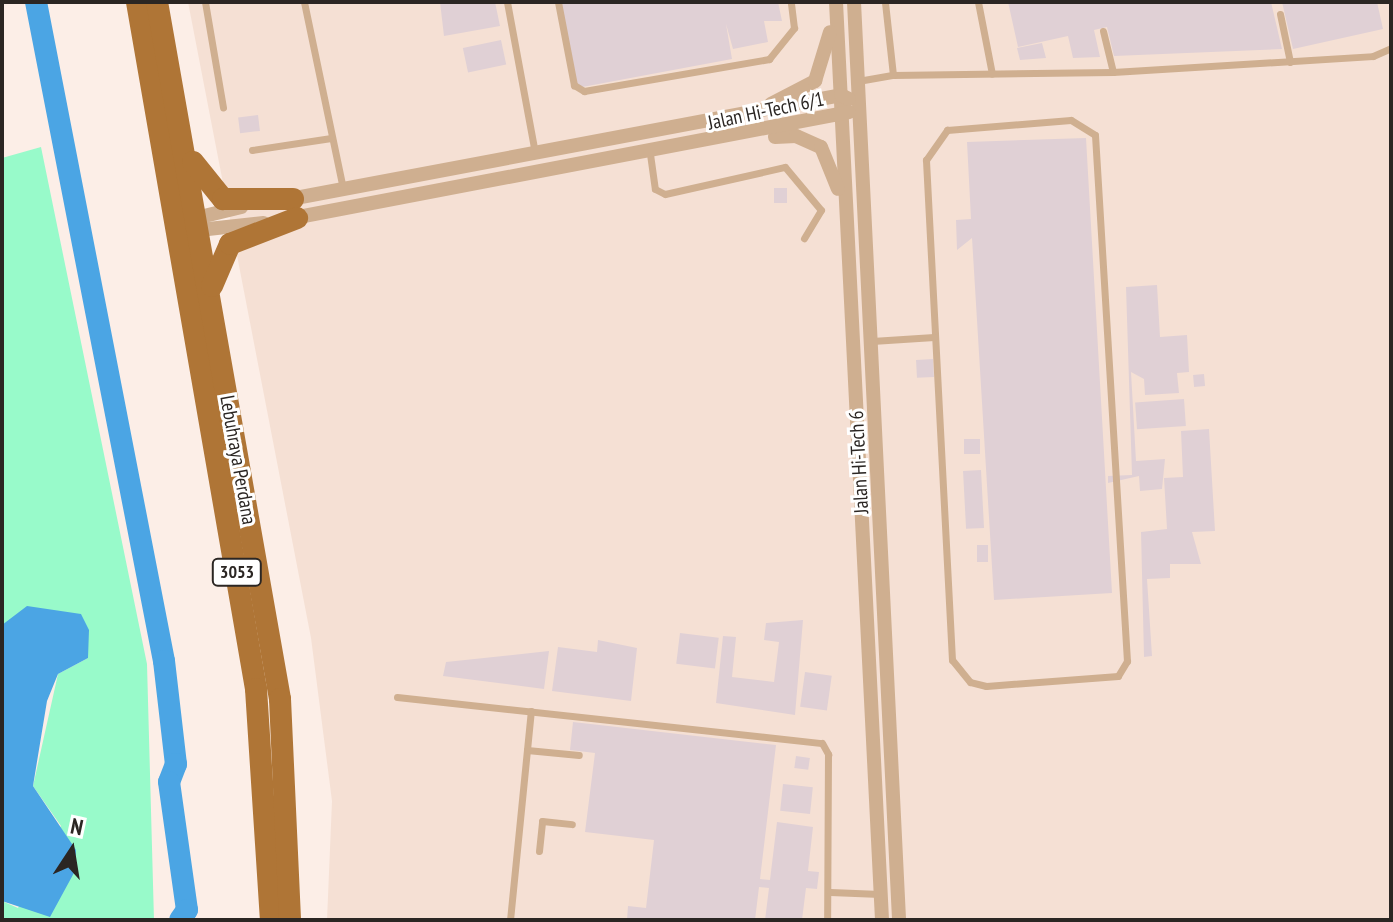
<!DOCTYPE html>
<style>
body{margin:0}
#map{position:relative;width:1393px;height:922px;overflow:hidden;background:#fceee7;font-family:"PT Sans Narrow",sans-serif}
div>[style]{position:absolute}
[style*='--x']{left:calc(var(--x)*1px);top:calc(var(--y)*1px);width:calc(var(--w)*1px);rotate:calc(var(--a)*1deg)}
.built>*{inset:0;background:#f5e0d4}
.green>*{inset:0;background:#98faca}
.water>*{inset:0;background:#4ba5e4}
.river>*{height:22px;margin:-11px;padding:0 11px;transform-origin:11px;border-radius:11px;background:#4ba5e4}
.building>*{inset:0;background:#e0d0d5;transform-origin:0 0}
.service>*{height:7px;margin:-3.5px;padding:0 3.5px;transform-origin:3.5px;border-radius:3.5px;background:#cfaf90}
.minor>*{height:14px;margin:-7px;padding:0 7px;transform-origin:7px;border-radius:7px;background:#cfaf90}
.primary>*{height:22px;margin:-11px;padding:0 11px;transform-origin:11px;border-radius:11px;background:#af7536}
span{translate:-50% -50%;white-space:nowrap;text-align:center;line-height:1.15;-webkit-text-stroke:6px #fff;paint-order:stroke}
.shield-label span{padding:2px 6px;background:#fff;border:2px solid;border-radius:6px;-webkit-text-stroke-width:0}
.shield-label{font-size:18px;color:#2b2623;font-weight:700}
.street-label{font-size:20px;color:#2b2623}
.frame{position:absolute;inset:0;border:4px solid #2b2623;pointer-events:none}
.north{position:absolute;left:32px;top:810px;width:80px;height:80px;-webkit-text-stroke:6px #fff;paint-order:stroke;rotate:12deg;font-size:22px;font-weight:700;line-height:32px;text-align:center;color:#2b2623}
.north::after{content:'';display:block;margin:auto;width:28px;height:36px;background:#2b2623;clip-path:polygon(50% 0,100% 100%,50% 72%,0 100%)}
</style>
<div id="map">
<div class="built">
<div style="clip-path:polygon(188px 2px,1391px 2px,1391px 920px,327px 920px,332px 801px,311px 638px)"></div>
</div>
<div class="green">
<div style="clip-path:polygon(41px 147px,147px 664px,154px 920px,2px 920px,2px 901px,18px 908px,61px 826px,33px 786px,58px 674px,88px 658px,2px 625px,2px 158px)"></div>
</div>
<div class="water">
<div style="clip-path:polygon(27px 606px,81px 614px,89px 630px,88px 658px,58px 674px,47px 701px,33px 786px,76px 850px,75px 871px,50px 917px,2px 901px,2px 625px)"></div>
</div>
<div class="river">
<div style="--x:36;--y:2;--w:671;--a:79.01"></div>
<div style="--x:164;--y:661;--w:104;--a:83.4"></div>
<div style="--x:176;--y:764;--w:19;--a:111"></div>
<div style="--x:169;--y:782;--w:129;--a:82"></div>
<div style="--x:187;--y:910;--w:12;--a:125"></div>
</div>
<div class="building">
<div style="clip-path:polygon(440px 2px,495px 2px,500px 26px,444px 36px)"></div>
<div style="clip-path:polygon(561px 2px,778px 2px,782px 21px,764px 21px,768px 42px,733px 49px,726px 24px,732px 59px,577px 88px)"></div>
<div style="clip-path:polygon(1008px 2px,1271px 2px,1282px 49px,1114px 56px,1107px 27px,1094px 30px,1100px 57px,1073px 58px,1068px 36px,1018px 47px)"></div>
<div style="clip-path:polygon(1282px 2px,1377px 2px,1383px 29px,1293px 49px)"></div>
<div style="left:501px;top:40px;width:25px;height:39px;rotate:78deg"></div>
<div style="clip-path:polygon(1042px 43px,1046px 58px,1020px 60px,1017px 48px)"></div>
<div style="left:258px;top:115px;width:16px;height:20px;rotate:83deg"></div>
<div style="clip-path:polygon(1086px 138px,1112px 593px,994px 600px,972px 238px,957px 250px,956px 220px,971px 219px,967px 142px)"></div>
<div style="left:774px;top:188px;width:13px;height:15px"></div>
<div style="clip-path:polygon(1157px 285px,1160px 337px,1187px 335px,1189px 372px,1177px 373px,1179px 393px,1145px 395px,1144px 379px,1131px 372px,1136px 461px,1165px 459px,1162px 489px,1140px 491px,1139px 476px,1108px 483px,1108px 476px,1132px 475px,1126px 287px)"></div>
<div style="left:933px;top:359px;width:18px;height:17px;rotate:87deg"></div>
<div style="left:1204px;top:374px;width:12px;height:11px;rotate:85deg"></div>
<div style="left:1184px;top:399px;width:27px;height:49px;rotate:86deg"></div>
<div style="clip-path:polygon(1209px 429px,1215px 531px,1192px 532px,1201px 564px,1170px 564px,1170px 578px,1147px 579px,1152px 656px,1144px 657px,1141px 532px,1167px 529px,1164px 478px,1183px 477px,1181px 431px)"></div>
<div style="left:964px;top:439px;width:16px;height:15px"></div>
<div style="left:981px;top:470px;width:58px;height:18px;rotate:87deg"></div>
<div style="left:977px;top:545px;width:11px;height:17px"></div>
<div style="clip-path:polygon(803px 620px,795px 715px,716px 703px,723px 636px,736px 637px,732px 677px,774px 682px,779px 642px,764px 640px,766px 623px)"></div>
<div style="left:680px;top:633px;width:39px;height:31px;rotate:7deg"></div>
<div style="clip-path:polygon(598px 640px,637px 648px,631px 701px,552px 691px,558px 647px,597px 652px)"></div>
<div style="clip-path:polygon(549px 651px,544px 689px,443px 676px,446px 662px)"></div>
<div style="left:805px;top:672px;width:27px;height:35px;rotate:8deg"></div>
<div style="clip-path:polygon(573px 722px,776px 745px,760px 879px,770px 880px,777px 822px,813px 827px,808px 871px,819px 872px,817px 889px,806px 888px,802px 920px,765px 920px,769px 888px,759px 887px,755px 920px,627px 920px,628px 906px,646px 908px,654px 840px,585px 832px,595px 753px,570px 750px)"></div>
<div style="left:796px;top:756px;width:14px;height:12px;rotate:8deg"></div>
<div style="left:783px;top:784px;width:30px;height:27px;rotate:6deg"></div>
</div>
<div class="service">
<div style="--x:205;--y:2;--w:107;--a:80.3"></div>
<div style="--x:304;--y:2;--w:191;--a:78.2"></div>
<div style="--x:507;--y:2;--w:154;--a:79.5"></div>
<div style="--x:558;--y:2;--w:85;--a:79.1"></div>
<div style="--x:574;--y:85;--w:12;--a:31"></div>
<div style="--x:584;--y:91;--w:188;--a:-9.8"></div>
<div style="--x:769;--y:59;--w:40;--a:-51"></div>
<div style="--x:794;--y:28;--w:26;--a:-97"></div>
<div style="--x:978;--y:2;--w:73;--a:79"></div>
<div style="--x:1280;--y:14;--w:49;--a:78.2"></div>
<div style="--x:1103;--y:31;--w:42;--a:76.3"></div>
<div style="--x:893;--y:75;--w:220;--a:-0.8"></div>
<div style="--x:1113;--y:72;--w:260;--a:-3.5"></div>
<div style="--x:1373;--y:56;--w:20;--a:-24"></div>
<div style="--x:858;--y:81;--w:36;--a:-10"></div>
<div style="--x:893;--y:75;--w:73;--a:-96.3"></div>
<div style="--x:1071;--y:120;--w:28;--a:32"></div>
<div style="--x:1095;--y:135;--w:527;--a:86.52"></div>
<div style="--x:1127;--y:661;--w:17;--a:121"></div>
<div style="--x:1118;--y:676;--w:132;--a:175.7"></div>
<div style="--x:986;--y:686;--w:16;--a:-166"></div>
<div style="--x:970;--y:682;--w:28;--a:-129"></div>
<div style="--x:952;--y:660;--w:501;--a:-92.98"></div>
<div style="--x:926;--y:160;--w:37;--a:-55"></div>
<div style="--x:947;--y:130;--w:124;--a:-4.6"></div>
<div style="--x:252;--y:150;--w:80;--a:-8.6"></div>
<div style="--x:650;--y:154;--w:35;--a:82"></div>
<div style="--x:655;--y:189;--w:11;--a:27"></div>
<div style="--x:665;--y:194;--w:123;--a:-12.7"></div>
<div style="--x:785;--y:167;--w:56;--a:50.1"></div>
<div style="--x:821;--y:210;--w:33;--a:121"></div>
<div style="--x:872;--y:341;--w:62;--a:-3.7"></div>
<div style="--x:397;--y:697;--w:427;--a:6.2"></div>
<div style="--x:822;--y:743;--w:13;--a:61"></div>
<div style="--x:828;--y:754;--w:166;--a:90.3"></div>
<div style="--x:527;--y:750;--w:52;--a:5.5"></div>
<div style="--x:539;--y:851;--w:30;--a:-84"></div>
<div style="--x:542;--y:821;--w:30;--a:6"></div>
<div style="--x:830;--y:892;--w:50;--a:2.3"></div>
<div style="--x:510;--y:920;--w:210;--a:-84.3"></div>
</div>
<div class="minor">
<div style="--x:836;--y:2;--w:919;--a:87.13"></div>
<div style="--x:854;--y:2;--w:919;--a:87.19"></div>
<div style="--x:771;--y:104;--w:50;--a:-27.6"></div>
<div style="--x:815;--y:81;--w:51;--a:-73"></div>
<div style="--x:775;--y:137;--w:21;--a:-3"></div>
<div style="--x:796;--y:136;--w:27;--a:24"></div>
<div style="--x:821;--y:147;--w:45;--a:68"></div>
<div style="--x:285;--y:200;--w:566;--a:-10.69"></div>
<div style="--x:841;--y:95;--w:9;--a:27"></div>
<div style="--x:288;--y:219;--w:571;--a:-10.8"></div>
<div style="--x:188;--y:220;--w:55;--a:-13.8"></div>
<div style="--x:190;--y:231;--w:74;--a:-6.2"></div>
</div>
<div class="primary">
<div style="--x:137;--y:2;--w:697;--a:80.17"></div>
<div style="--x:256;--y:689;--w:231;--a:86.3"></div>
<div style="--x:157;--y:2;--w:708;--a:79.99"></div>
<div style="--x:280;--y:699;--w:221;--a:87.4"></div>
<div style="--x:193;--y:162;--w:48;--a:51"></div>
<div style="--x:223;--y:199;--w:70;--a:0"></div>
<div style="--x:212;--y:286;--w:46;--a:-66.8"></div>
<div style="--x:230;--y:244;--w:72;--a:-21.2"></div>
</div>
<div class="shield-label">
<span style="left:237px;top:572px">3053</span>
</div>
<div class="street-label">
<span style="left:766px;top:111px;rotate:-12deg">Jalan Hi-Tech 6/1</span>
<span style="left:238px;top:460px;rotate:80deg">Lebuhraya Perdana</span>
<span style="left:859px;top:462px;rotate:-93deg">Jalan Hi-Tech 6</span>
</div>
<div class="frame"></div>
<div class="north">N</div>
</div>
